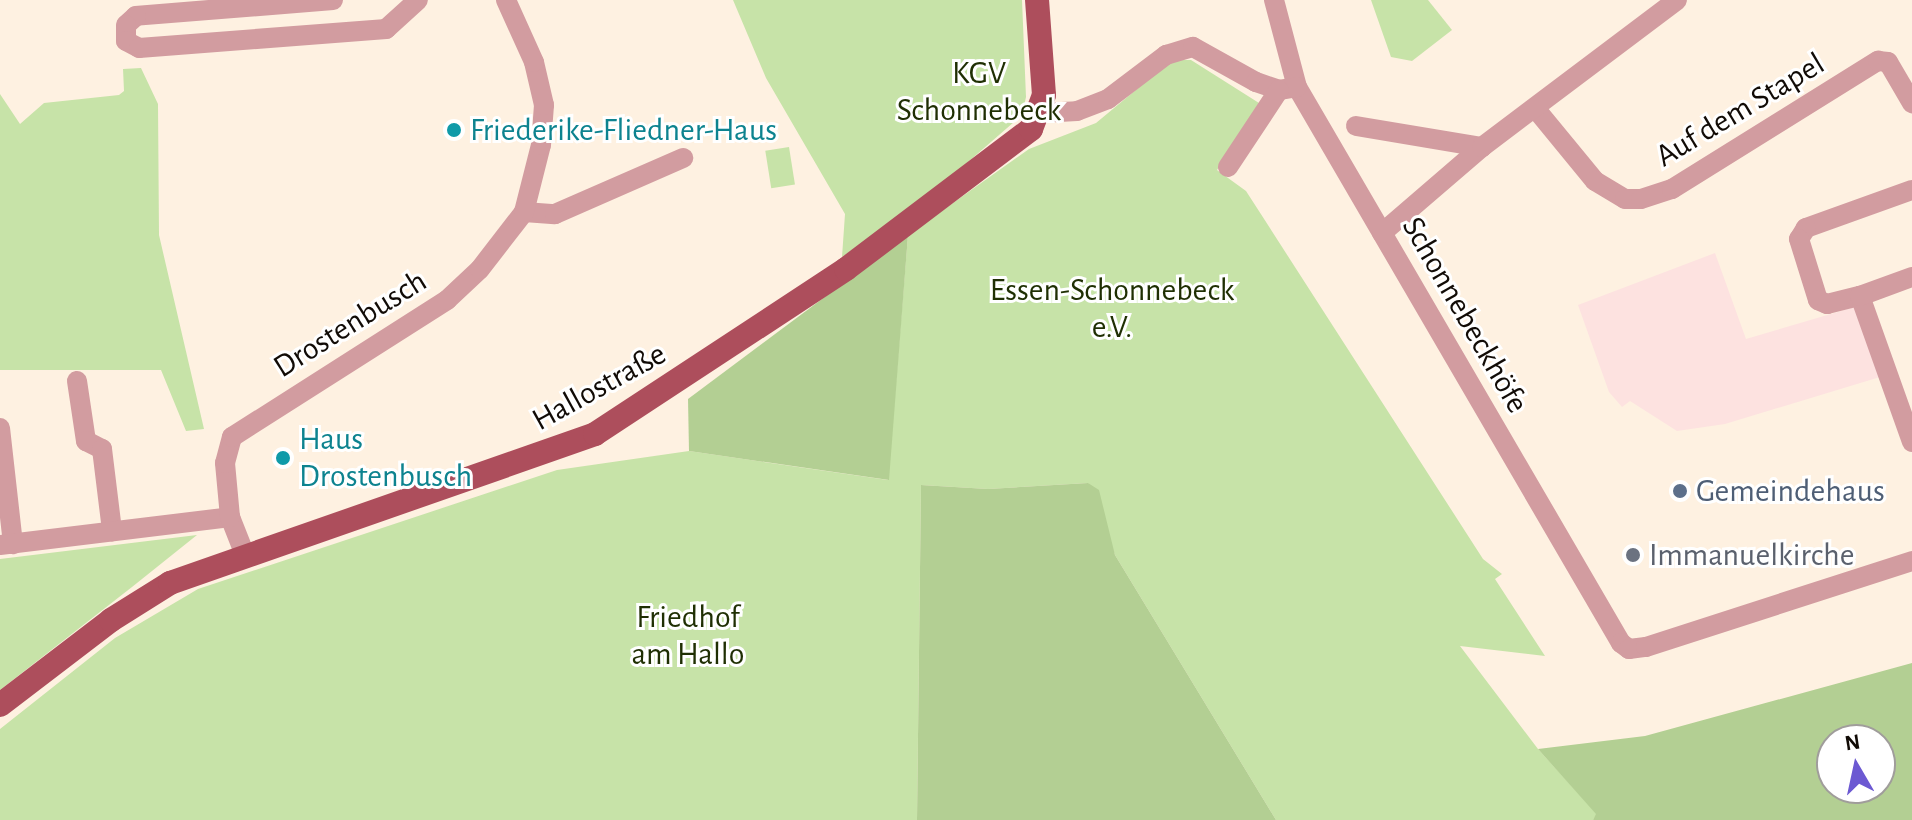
<!DOCTYPE html>
<meta charset="utf-8">
<style>
body{margin:0}
#map{position:relative;width:1912px;height:820px;overflow:hidden;background:#fef1e1;font-family:"Alegreya Sans",sans-serif}
div>[style]{position:absolute}
[style*='--x']{left:calc(var(--x)*1px);top:calc(var(--y)*1px);width:calc(var(--w)*1px);rotate:calc(var(--a)*1deg)}
.education>*{inset:0;background:#fde2e0}
.green>*{inset:0;background:#c7e3a8;transform-origin:0 0}
.forest>*{inset:0;background:#b3cf93}
.minor>*{height:20px;margin:-10px;padding:0 10px;transform-origin:10px;border-radius:10px;background:#d29ca0}
.major>*{height:24px;margin:-12px;padding:0 12px;transform-origin:12px;border-radius:12px;background:#ad4e5c}
.dots>*{width:22px;height:22px;translate:-50% -50%;box-sizing:border-box;border:4px solid #fff;border-radius:50%}
span{translate:-50% -50%;white-space:nowrap;text-align:center;line-height:1.15;-webkit-text-stroke:6px #fff;paint-order:stroke}
.park-label{font-size:32px;color:#1f2f03}
.street-label{font-size:32px;color:#110b06}
.culture-label{font-size:32px;color:#0d838f}
.left{translate:0 -50%;text-align:left}
.service-label{font-size:32px;color:#4e5e75}
.worship-label{font-size:32px;color:#5b616d}
.north{position:absolute;left:1816px;top:724px;width:80px;height:80px;box-sizing:border-box;background:#fff;border:2px solid #a09d9b;border-radius:50%;rotate:351deg;font-size:22px;font-weight:700;line-height:32px;text-align:center;color:#110b06}
.north::after{content:'';display:block;margin:auto;width:28px;height:36px;background:#6c59d2;clip-path:polygon(50% 0,100% 100%,50% 72%,0 100%)}
</style>
<div id="map">
<div class="education">
<div style="clip-path:polygon(1715px 253px,1746px 339px,1858px 306px,1880px 377px,1725px 424px,1677px 431px,1630px 401px,1622px 407px,1609px 392px,1578px 305px)"></div>
</div>
<div class="green">
<div style="clip-path:polygon(733px 0,1022px 0,1026px 97px,1022px 115px,930px 195px,842px 257px,845px 214px,766px 78px)"></div>
<div style="clip-path:polygon(1371px 0,1428px 0,1452px 30px,1412px 61px,1391px 57px)"></div>
<div style="clip-path:polygon(1172px 60px,1191px 60px,1259px 103px,1217px 170px,1246px 191px,1483px 559px,1502px 574px,1495px 579px,1545px 656px,1460px 646px,1538px 749px,1597px 814px,1593px 820px,1276px 820px,1115px 555px,1088px 483px,988px 489px,921px 485px,917px 820px,0 820px,0 729px,115px 638px,198px 589px,557px 470px,689px 451px,888px 480px,908px 235px,1029px 149px,1096px 123px)"></div>
<div style="clip-path:polygon(141px 68px,158px 104px,159px 235px,204px 429px,186px 431px,161px 370px,0 370px,0 94px,20px 124px,44px 103px,119px 95px,124px 91px,123px 69px)"></div>
<div style="left:789px;top:147px;width:38px;height:24px;rotate:81deg"></div>
<div style="clip-path:polygon(197px 535px,132px 587px,0 690px,0 559px)"></div>
</div>
<div class="forest">
<div style="clip-path:polygon(908px 235px,889px 480px,689px 451px,688px 399px)"></div>
<div style="clip-path:polygon(1088px 483px,1099px 490px,1115px 555px,1276px 820px,917px 820px,921px 485px,988px 489px)"></div>
<div style="clip-path:polygon(evenodd,1912px 663px,1912px 820px,1593px 820px,1596px 814px,1538px 749px,1645px 736px,1912px 663px,1832px 740px,1880px 740px,1880px 788px,1832px 788px,1832px 740px)"></div>
</div>
<div class="minor">
<div style="--x:333;--y:0;--w:198;--a:175.4"></div>
<div style="--x:136;--y:16;--w:13;--a:138"></div>
<div style="--x:126;--y:25;--w:16;--a:90"></div>
<div style="--x:126;--y:41;--w:15;--a:28"></div>
<div style="--x:139;--y:48;--w:248;--a:-4.4"></div>
<div style="--x:386;--y:29;--w:43;--a:-42.2"></div>
<div style="--x:1274;--y:0;--w:90;--a:75.2"></div>
<div style="--x:1297;--y:87;--w:644;--a:59.77"></div>
<div style="--x:1621;--y:643;--w:10;--a:37"></div>
<div style="--x:1629;--y:649;--w:17;--a:-7"></div>
<div style="--x:1646;--y:647;--w:280;--a:-17.9"></div>
<div style="--x:1535;--y:108;--w:94;--a:50.6"></div>
<div style="--x:1595;--y:181;--w:35;--a:31"></div>
<div style="--x:1625;--y:199;--w:16;--a:0"></div>
<div style="--x:1641;--y:199;--w:33;--a:-18"></div>
<div style="--x:1672;--y:189;--w:243;--a:-31.9"></div>
<div style="--x:1878;--y:61;--w:10;--a:6"></div>
<div style="--x:1888;--y:62;--w:48;--a:59.7"></div>
<div style="--x:1041;--y:113;--w:36;--a:-3"></div>
<div style="--x:1077;--y:111;--w:33;--a:-21"></div>
<div style="--x:1108;--y:99;--w:73;--a:-37.2"></div>
<div style="--x:1166;--y:55;--w:28;--a:-17"></div>
<div style="--x:1193;--y:47;--w:72;--a:29.1"></div>
<div style="--x:1256;--y:82;--w:24;--a:19"></div>
<div style="--x:1279;--y:90;--w:18;--a:-9"></div>
<div style="--x:1356;--y:126;--w:128;--a:9.5"></div>
<div style="--x:1228;--y:167;--w:92;--a:-56.5"></div>
<div style="--x:1912;--y:190;--w:113;--a:160.3"></div>
<div style="--x:1806;--y:228;--w:13;--a:122"></div>
<div style="--x:1799;--y:239;--w:64;--a:72.7"></div>
<div style="--x:1818;--y:300;--w:10;--a:24"></div>
<div style="--x:1827;--y:304;--w:34;--a:-14"></div>
<div style="--x:1860;--y:296;--w:155;--a:70.4"></div>
<div style="--x:524;--y:212;--w:31;--a:4"></div>
<div style="--x:555;--y:214;--w:140;--a:-23.6"></div>
<div style="--x:1382;--y:233;--w:132;--a:-40.7"></div>
<div style="--x:1482;--y:147;--w:244;--a:-37"></div>
<div style="--x:1860;--y:296;--w:55;--a:-20.1"></div>
<div style="--x:77;--y:381;--w:61;--a:81.5"></div>
<div style="--x:86;--y:441;--w:18;--a:27"></div>
<div style="--x:102;--y:449;--w:83;--a:83"></div>
<div style="--x:0;--y:428;--w:117;--a:83.6"></div>
<div style="--x:0;--y:545;--w:232;--a:-6.9"></div>
<div style="--x:245;--y:555;--w:41;--a:-111.5"></div>
<div style="--x:230;--y:517;--w:54;--a:-95.3"></div>
<div style="--x:225;--y:463;--w:27;--a:-75"></div>
<div style="--x:232;--y:437;--w:255;--a:-32.5"></div>
<div style="--x:447;--y:300;--w:45;--a:-43.2"></div>
<div style="--x:480;--y:269;--w:72;--a:-52.3"></div>
<div style="--x:524;--y:212;--w:69;--a:-75.8"></div>
<div style="--x:541;--y:145;--w:40;--a:-85.7"></div>
<div style="--x:544;--y:105;--w:44;--a:-103.1"></div>
<div style="--x:534;--y:62;--w:68;--a:-114.3"></div>
</div>
<div class="major">
<div style="--x:0;--y:705;--w:140;--a:-37.4"></div>
<div style="--x:111;--y:620;--w:70;--a:-32.1"></div>
<div style="--x:170;--y:583;--w:450;--a:-19.3"></div>
<div style="--x:595;--y:434;--w:300;--a:-33.3"></div>
<div style="--x:846;--y:269;--w:232;--a:-37.1"></div>
<div style="--x:1031;--y:129;--w:36;--a:-69"></div>
<div style="--x:1044;--y:95;--w:95;--a:-94.2"></div>
</div>
<div class="dots">
<div style="left:454px;top:130px;background:#0f9aa8"></div>
<div style="left:283px;top:458px;background:#0f9aa8"></div>
<div style="left:1680px;top:491px;background:#5c6f8a"></div>
<div style="left:1633px;top:555px;background:#6b7280"></div>
</div>
<div class="park-label">
<span style="left:979px;top:92px">KGV<br>Schonnebeck</span>
<span style="left:1112px;top:309px">Essen-Schonnebeck<br>e.V.</span>
<span style="left:688px;top:636px">Friedhof<br>am Hallo</span>
</div>
<div class="street-label">
<span style="left:1740px;top:110px;rotate:-31deg">Auf dem Stapel</span>
<span style="left:1465px;top:315px;rotate:60deg">Schonnebeckhöfe</span>
<span style="left:350px;top:324px;rotate:-32deg">Drostenbusch</span>
<span style="left:599px;top:387px;rotate:-29deg">Hallostraße</span>
</div>
<div class="culture-label">
<span class="left" style="left:470px;top:130px">Friederike-Fliedner-Haus</span>
<span class="left" style="left:299px;top:458px">Haus<br>Drostenbusch</span>
</div>
<div class="service-label">
<span class="left" style="left:1696px;top:491px">Gemeindehaus</span>
</div>
<div class="worship-label">
<span class="left" style="left:1649px;top:555px">Immanuelkirche</span>
</div>
<div class="north">N</div>
</div>
